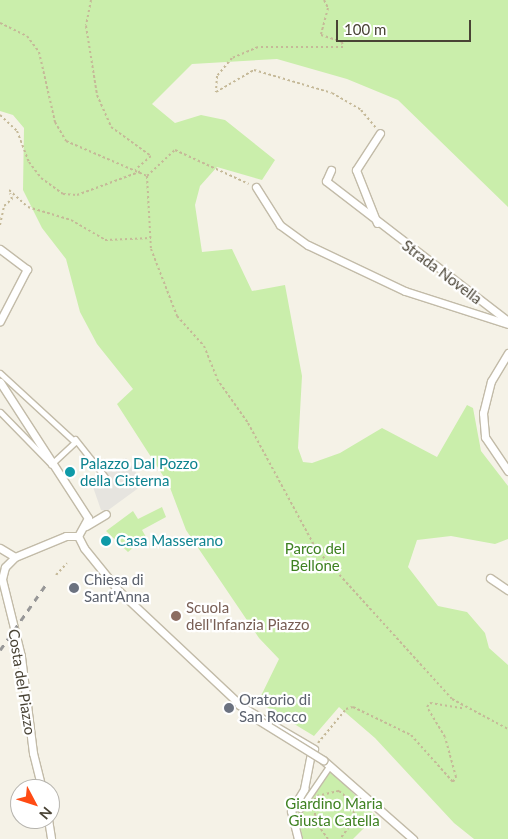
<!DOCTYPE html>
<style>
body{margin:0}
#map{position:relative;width:508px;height:839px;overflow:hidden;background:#f5f2e7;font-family:Lato,sans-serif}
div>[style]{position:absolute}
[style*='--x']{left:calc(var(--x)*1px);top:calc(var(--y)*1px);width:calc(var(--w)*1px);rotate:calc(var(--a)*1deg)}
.green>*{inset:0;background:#caeeab}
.parking>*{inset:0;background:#e6e4df}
.path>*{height:2px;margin-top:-1px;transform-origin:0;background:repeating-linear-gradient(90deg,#c5b998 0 2.5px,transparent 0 5px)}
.roads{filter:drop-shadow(1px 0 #c2bba8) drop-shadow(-1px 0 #c2bba8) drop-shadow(0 1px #c2bba8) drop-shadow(0 -1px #c2bba8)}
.pedestrian>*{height:5px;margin:-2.5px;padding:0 2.5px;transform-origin:2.5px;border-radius:2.5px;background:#fff}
.minor>*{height:7px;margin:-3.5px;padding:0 3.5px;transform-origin:3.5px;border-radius:3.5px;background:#fff}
.rail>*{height:2.5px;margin-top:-1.25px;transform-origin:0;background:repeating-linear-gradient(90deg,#979797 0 6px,transparent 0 12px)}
.bridges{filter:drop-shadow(1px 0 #c2bba8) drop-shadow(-1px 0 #c2bba8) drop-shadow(0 1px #c2bba8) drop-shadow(0 -1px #c2bba8)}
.minor-bridge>*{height:7px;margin:-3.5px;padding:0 3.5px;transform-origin:3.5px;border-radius:3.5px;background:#fff}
.dots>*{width:14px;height:14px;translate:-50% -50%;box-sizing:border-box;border:2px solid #fff;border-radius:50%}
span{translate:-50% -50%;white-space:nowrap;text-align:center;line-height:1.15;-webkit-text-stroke:4.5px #fff;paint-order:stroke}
.street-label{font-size:15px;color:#494335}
.culture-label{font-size:15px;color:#0d838f}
.left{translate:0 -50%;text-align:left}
.park-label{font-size:15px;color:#3e8121}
.worship-label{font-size:15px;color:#5b616d}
.education-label{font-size:15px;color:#785e54}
.north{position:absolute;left:10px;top:779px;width:50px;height:50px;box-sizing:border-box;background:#fff;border:1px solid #b6b4ae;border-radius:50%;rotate:130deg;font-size:14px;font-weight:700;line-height:20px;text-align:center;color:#494335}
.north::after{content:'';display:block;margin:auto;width:18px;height:22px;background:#ff4b14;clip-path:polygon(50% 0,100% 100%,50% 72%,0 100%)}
.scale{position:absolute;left:336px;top:20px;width:135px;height:22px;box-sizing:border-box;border:2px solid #494335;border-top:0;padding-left:6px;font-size:15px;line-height:18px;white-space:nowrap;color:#494335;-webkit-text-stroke:4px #fff;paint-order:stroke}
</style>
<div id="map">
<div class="green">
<div style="clip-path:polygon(0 0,508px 0,508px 207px,398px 100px,347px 79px,277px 59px,192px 64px,152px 104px,175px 123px,201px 115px,225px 120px,275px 160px,262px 180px,217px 167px,200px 186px,195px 205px,202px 252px,232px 249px,252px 291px,285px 285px,302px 376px,298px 448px,303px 462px,312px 463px,340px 453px,382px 428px,437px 457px,467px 405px,473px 408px,481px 451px,508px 486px,508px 539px,495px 544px,451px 536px,417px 540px,408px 567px,438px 606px,467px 612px,485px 633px,489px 648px,508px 665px,508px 839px,474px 839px,454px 823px,375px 738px,339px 707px,314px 736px,258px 702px,279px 659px,259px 638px,186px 530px,169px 485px,117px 404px,133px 389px,97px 344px,80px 312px,66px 259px,42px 228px,23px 190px,24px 128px,13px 115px,0 111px)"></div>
<div style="clip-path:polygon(162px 507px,166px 517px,142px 530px,146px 537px,128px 552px,106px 531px,133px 511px,138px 519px)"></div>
<div style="clip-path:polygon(331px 771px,376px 816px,353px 839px,303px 839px,297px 812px,304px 810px)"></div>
</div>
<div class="parking">
<div style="clip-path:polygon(126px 458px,144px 484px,107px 511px,101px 510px,93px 487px,108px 477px,104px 472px)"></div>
</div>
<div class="path">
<div style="--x:91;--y:0;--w:26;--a:101"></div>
<div style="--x:86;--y:26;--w:70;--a:80.9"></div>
<div style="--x:97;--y:95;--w:35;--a:66"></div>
<div style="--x:111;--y:127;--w:49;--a:35.9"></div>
<div style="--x:151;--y:156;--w:21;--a:139"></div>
<div style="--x:324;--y:0;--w:9;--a:63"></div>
<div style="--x:328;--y:8;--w:28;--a:105"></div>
<div style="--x:321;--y:35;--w:22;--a:18"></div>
<div style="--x:342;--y:42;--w:5;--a:79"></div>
<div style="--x:343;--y:47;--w:85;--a:180"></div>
<div style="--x:258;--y:47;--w:28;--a:157"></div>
<div style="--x:232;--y:58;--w:23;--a:130"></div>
<div style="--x:217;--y:76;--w:16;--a:94"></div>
<div style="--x:216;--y:92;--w:44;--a:-30.1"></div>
<div style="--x:254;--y:70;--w:81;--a:16.4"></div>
<div style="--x:332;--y:93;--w:34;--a:30"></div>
<div style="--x:361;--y:110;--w:23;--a:50"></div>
<div style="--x:0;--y:23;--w:30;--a:26"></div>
<div style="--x:27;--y:36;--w:20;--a:53"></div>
<div style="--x:39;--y:52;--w:72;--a:77.1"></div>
<div style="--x:55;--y:122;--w:22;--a:60"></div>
<div style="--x:66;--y:141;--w:88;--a:23.4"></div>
<div style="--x:147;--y:176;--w:73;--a:86.9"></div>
<div style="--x:151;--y:249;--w:72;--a:68.8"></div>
<div style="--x:177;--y:316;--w:40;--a:48"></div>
<div style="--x:204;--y:346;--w:35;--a:68"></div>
<div style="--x:217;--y:379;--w:54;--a:54.8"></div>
<div style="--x:248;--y:423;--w:143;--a:61.6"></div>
<div style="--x:316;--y:549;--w:202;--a:47.8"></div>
<div style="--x:452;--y:699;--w:64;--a:28.2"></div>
<div style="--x:0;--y:115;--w:23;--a:43"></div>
<div style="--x:17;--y:131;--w:33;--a:69"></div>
<div style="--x:29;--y:162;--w:20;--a:53"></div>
<div style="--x:41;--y:178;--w:27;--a:36"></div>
<div style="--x:63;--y:194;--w:14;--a:4"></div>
<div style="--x:77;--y:195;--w:69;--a:-20.3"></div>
<div style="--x:147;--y:176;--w:38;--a:-43"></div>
<div style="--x:175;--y:150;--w:81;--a:24.7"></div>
<div style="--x:9;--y:190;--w:25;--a:42"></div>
<div style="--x:28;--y:207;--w:45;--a:16.8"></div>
<div style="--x:71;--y:220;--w:39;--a:30"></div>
<div style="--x:105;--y:240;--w:46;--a:-2.5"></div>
<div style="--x:0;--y:225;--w:19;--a:-78"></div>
<div style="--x:4;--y:206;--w:11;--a:-41"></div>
<div style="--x:12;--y:199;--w:6;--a:-108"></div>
<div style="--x:56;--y:575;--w:16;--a:-47"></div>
<div style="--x:318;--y:743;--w:44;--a:-50.5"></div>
<div style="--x:346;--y:709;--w:7;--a:-16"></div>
<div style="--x:353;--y:707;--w:64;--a:25.8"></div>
<div style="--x:411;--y:735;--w:63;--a:48.2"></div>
<div style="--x:453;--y:782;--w:6;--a:-59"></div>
<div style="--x:456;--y:777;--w:41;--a:-105.4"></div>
<div style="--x:445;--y:737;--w:35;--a:-121"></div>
<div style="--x:427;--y:707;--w:5;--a:-53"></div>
<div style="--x:430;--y:703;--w:33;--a:9"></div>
<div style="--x:317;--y:796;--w:23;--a:-13"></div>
<div style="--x:339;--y:791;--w:16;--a:40"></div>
<div style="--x:351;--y:801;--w:18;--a:77"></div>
<div style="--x:355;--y:819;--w:25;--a:127"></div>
<div style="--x:315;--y:798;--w:23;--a:90"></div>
<div style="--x:315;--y:821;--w:22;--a:54"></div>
</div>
<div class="roads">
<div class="pedestrian">
<div style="--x:0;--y:373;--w:102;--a:42.6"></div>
<div style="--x:75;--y:442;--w:33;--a:137"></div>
<div style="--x:51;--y:464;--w:73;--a:-134.4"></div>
<div style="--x:75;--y:439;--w:48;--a:51.7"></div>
<div style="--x:300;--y:809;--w:53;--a:-55.7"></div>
</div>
<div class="minor">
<div style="--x:331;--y:170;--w:12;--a:114"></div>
<div style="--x:326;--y:181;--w:230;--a:37.6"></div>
<div style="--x:256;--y:187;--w:45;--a:57.7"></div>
<div style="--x:280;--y:225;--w:34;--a:36"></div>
<div style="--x:308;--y:245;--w:107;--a:25.4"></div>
<div style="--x:405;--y:291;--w:108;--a:17.8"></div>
<div style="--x:377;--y:223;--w:57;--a:-111.6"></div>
<div style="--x:356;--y:170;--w:44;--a:-57"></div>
<div style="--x:0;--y:249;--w:34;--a:37"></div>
<div style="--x:27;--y:269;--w:59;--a:117.4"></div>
<div style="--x:508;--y:353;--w:33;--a:121"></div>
<div style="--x:491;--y:381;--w:33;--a:104"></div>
<div style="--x:483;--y:413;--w:24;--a:85"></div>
<div style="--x:485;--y:437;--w:41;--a:55.9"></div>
<div style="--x:0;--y:382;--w:162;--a:57.1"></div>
<div style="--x:88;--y:518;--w:21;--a:119"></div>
<div style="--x:78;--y:536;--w:13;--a:63"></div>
<div style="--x:84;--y:548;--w:54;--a:51"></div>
<div style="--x:118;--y:590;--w:184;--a:43.2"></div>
<div style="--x:86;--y:526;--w:23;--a:-31"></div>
<div style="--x:0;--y:548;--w:17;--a:31"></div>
<div style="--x:490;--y:578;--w:22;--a:34"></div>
<div style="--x:239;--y:705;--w:87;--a:30.4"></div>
<div style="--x:323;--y:760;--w:120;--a:41.3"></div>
<div style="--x:42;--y:789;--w:37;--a:-104"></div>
<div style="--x:33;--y:753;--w:98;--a:-97.1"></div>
<div style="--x:21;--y:656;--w:79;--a:-103.9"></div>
<div style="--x:2;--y:579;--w:12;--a:-76"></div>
<div style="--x:5;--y:567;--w:14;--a:-45"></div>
<div style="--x:15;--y:557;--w:55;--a:-22.4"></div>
<div style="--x:66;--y:536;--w:12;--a:0"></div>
<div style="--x:48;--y:819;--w:20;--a:81"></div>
<div style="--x:298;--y:839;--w:29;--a:-104"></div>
<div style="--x:291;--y:811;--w:26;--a:-59"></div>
<div style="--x:304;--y:789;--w:32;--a:-79"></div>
</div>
</div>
<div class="rail">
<div style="--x:0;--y:650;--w:80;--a:-55.1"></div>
</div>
<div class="bridges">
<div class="minor-bridge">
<div style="--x:252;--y:716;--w:84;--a:31.8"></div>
</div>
</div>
<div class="dots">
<div style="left:70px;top:472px;background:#0f9aa8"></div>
<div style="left:106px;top:541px;background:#0f9aa8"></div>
<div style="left:74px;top:588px;background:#6b7280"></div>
<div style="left:176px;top:616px;background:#8d6e63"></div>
<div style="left:229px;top:708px;background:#6b7280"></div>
</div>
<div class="street-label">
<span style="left:442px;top:272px;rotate:37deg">Strada Novella</span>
<span style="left:22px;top:682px;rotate:81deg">Costa del Piazzo</span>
</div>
<div class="culture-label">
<span class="left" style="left:80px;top:472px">Palazzo Dal Pozzo<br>della Cisterna</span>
<span class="left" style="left:116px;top:541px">Casa Masserano</span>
</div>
<div class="park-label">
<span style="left:315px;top:557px">Parco del<br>Bellone</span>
<span style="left:334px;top:812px">Giardino Maria<br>Giusta Catella</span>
</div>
<div class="worship-label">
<span class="left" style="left:84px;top:588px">Chiesa di<br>Sant'Anna</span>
<span class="left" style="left:239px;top:708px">Oratorio di<br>San Rocco</span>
</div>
<div class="education-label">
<span class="left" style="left:186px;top:616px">Scuola<br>dell'Infanzia Piazzo</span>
</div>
<div class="north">N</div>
<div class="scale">100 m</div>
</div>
